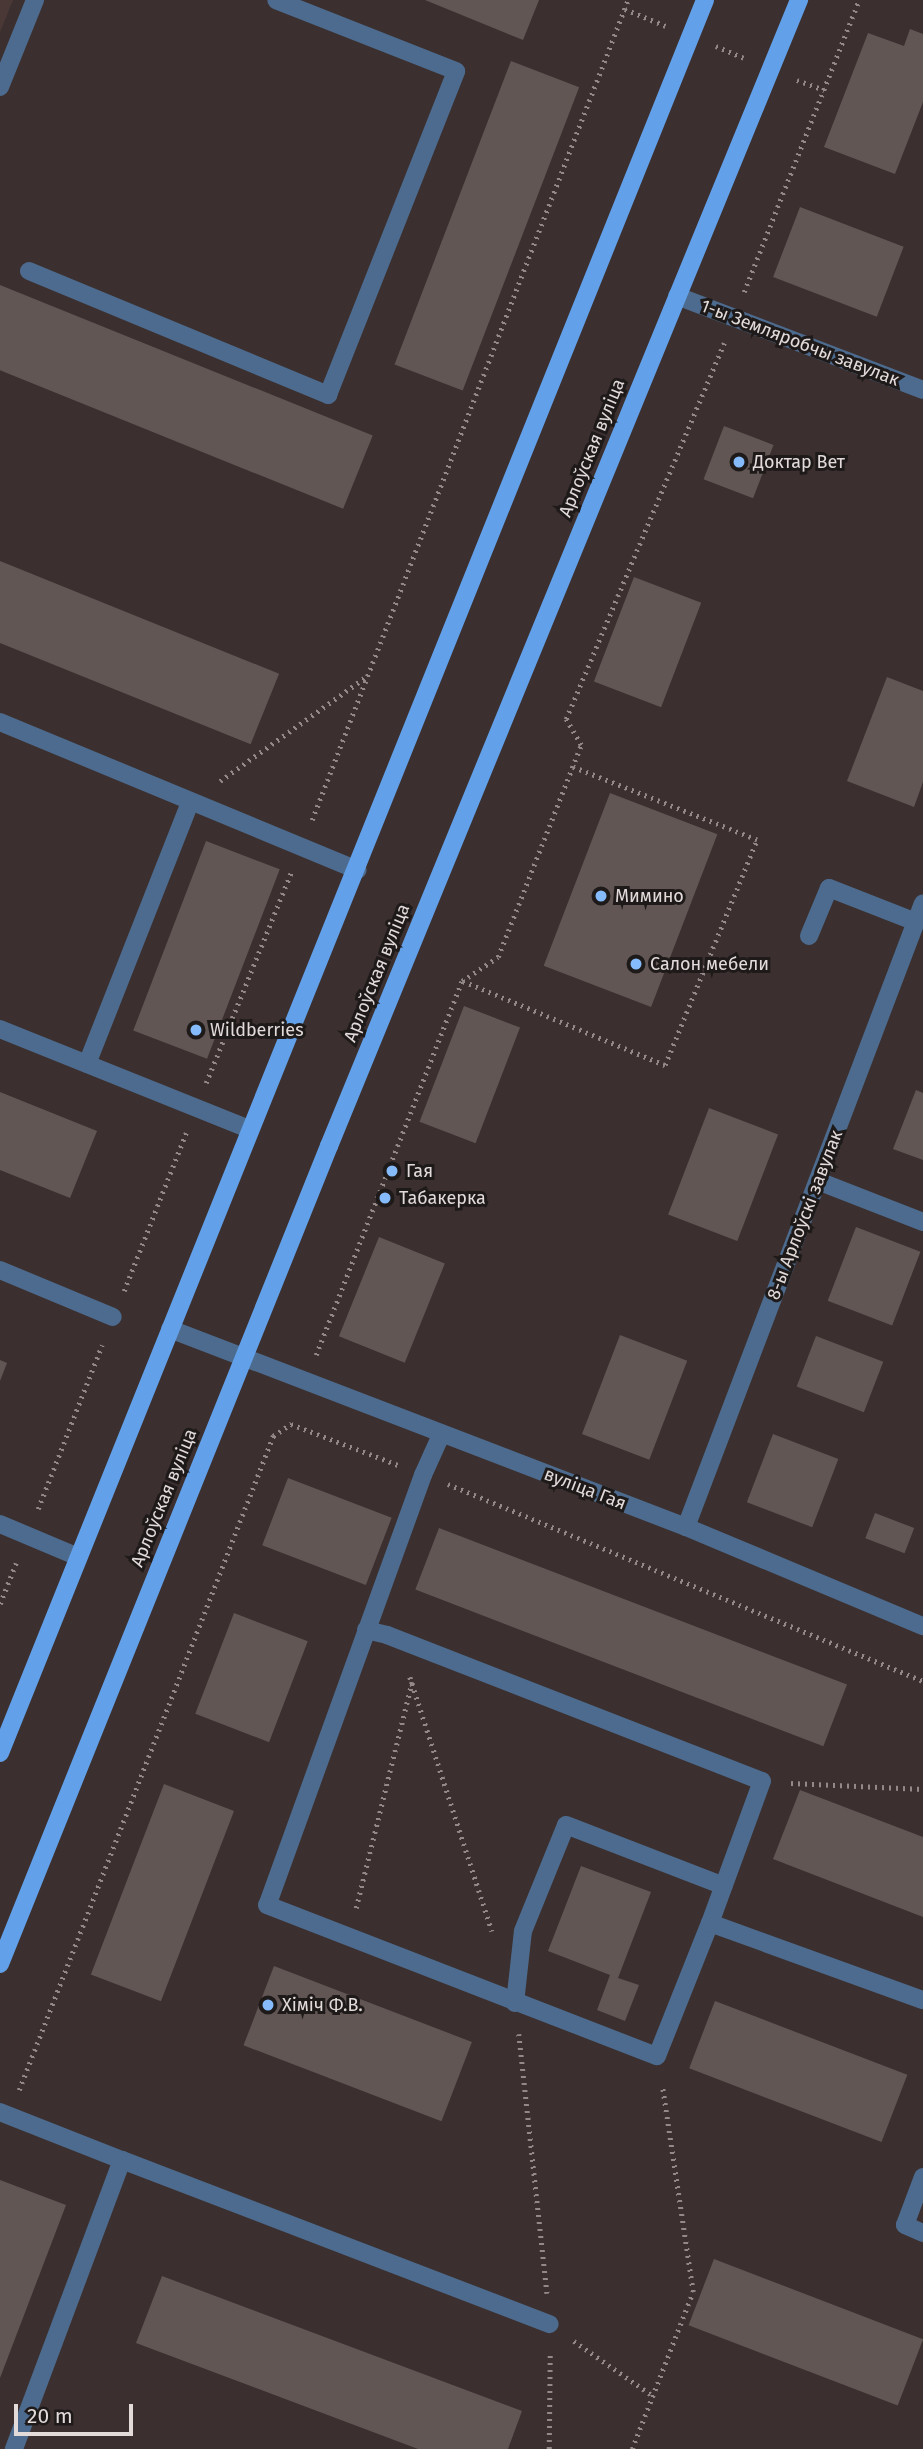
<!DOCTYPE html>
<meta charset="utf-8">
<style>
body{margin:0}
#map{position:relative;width:923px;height:2449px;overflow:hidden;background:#3b302f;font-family:"Fira Sans",sans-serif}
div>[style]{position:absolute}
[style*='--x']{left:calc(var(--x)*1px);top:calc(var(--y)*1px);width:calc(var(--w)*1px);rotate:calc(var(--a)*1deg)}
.built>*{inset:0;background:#493836}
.building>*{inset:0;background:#615654;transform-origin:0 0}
.path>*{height:4.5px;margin-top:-2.25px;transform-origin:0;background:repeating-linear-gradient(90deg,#928988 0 2px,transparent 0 7px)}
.minor>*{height:18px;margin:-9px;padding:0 9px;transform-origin:9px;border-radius:9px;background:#4d6b8e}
.major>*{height:18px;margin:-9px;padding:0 9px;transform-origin:9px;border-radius:9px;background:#62a0e9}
.dots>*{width:19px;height:19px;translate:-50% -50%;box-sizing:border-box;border:4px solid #1e1a19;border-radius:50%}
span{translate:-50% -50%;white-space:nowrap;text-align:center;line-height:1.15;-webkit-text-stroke:6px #1e1a19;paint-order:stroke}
.street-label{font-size:18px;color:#e2dbda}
.poi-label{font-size:18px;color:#e2dbda}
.left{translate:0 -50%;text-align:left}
.scale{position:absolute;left:14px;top:2404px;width:119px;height:32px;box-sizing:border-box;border:4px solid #e2dbda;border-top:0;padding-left:9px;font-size:21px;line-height:24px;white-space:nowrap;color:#e2dbda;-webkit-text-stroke:5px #1e1a19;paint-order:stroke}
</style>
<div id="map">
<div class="built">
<div style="clip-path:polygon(0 0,13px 0,0 32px)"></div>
</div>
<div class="building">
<div style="clip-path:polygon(425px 0,539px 0,523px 40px)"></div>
<div style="clip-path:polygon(910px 29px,923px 34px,923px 102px,895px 174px,824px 147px,868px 33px,904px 46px)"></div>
<div style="left:511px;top:61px;width:73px;height:325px;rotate:21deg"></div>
<div style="left:800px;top:207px;width:111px;height:75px;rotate:21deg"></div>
<div style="left:0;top:285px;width:402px;height:79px;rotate:22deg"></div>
<div style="left:724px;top:426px;width:53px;height:57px;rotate:21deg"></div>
<div style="left:0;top:561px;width:301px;height:76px;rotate:22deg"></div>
<div style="left:634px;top:577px;width:72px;height:112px;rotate:21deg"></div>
<div style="clip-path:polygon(887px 677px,923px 691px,923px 782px,914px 807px,847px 781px)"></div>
<div style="left:610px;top:793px;width:115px;height:185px;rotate:21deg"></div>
<div style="left:206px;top:841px;width:79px;height:203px;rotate:21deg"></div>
<div style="left:464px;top:1006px;width:60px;height:124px;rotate:21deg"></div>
<div style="clip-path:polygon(916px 1090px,923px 1093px,923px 1160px,893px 1149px)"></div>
<div style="clip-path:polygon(0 1092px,97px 1131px,70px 1198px,0 1170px)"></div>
<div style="left:709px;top:1108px;width:74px;height:114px;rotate:21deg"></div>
<div style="left:856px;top:1227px;width:69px;height:79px;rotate:21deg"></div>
<div style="left:379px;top:1237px;width:71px;height:107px;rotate:22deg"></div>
<div style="left:620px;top:1335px;width:72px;height:106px;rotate:21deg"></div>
<div style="left:816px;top:1336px;width:72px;height:54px;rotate:21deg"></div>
<div style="clip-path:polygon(0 1360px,7px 1363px,0 1381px)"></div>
<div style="left:773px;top:1434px;width:70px;height:73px;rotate:21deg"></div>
<div style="left:288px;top:1478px;width:111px;height:72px;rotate:21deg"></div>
<div style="left:875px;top:1513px;width:42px;height:27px;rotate:21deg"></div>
<div style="left:439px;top:1528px;width:437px;height:66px;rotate:21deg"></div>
<div style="left:234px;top:1613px;width:79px;height:108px;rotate:21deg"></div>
<div style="left:164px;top:1784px;width:75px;height:204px;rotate:21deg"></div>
<div style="clip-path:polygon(800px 1790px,923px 1837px,923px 1917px,773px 1859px)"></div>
<div style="clip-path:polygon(581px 1866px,651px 1892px,618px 1978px,639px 1985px,625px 2021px,597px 2010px,610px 1975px,548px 1951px)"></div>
<div style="left:274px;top:1966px;width:212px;height:85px;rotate:21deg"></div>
<div style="left:715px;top:2001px;width:206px;height:72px;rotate:21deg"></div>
<div style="clip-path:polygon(0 2180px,66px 2205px,0 2378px)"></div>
<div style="left:714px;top:2259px;width:224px;height:71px;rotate:21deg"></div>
<div style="clip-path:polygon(162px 2276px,522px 2411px,508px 2449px,418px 2449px,136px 2343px)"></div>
</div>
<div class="path">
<div style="--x:625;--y:9;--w:44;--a:22.5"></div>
<div style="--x:716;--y:46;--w:30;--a:23"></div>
<div style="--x:797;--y:80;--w:29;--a:20"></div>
<div style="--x:744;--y:292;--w:314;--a:-68.5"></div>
<div style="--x:220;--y:781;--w:181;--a:-35.5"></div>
<div style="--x:312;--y:820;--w:879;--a:-68.93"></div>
<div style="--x:463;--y:981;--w:219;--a:22.6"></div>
<div style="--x:665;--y:1065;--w:243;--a:-67.8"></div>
<div style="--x:757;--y:840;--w:198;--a:-158.4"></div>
<div style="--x:206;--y:1083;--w:227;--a:-68"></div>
<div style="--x:124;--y:1291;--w:170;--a:-68.6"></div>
<div style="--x:316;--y:1355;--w:401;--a:-68.7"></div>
<div style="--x:462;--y:981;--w:43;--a:-33.7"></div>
<div style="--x:498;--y:957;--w:228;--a:-68.6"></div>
<div style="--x:581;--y:745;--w:30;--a:-120"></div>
<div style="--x:566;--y:719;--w:408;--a:-67.2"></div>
<div style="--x:448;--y:1484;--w:514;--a:22.53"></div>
<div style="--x:38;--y:1509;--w:176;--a:-68.7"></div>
<div style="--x:0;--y:1604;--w:44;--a:-68.7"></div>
<div style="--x:410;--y:1677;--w:267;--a:72.1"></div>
<div style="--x:791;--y:1783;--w:132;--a:2.6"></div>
<div style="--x:356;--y:1908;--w:233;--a:-76.1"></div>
<div style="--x:519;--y:2034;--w:261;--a:83.8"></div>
<div style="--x:19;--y:2090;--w:702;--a:-68.77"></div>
<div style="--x:273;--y:1436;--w:22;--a:-34"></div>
<div style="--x:291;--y:1424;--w:115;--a:21"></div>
<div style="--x:574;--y:2341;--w:96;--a:34.8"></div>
<div style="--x:549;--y:2449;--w:98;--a:-89.4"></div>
<div style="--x:632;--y:2449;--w:168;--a:-68.8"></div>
<div style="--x:693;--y:2292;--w:209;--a:-98.5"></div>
</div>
<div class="minor">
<div style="--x:0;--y:87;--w:94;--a:-68.1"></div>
<div style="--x:29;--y:271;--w:324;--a:22.5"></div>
<div style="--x:328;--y:395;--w:348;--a:-68.4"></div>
<div style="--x:456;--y:71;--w:193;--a:-158.5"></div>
<div style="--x:677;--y:296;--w:263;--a:20.9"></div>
<div style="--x:0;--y:722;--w:387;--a:22.5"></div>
<div style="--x:809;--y:936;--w:52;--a:-67.4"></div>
<div style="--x:829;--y:888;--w:93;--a:21.3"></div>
<div style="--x:0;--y:1029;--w:268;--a:21.9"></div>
<div style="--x:87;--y:1064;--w:282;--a:-68.5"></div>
<div style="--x:818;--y:1181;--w:113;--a:21.3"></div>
<div style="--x:0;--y:1270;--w:122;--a:22.6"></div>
<div style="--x:170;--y:1329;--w:553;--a:20.99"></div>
<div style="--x:686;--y:1527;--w:257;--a:22.7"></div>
<div style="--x:441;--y:1435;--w:44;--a:114.2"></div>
<div style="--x:423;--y:1475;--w:457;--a:109.9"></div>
<div style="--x:267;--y:1905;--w:418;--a:21.2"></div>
<div style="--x:657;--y:2056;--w:143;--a:-68.3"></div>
<div style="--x:710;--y:1923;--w:226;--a:19.9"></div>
<div style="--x:0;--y:1524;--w:85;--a:22.9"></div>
<div style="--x:686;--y:1527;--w:667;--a:-69.2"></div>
<div style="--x:366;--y:1630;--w:22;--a:13"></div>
<div style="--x:387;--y:1635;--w:402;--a:21.3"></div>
<div style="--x:762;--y:1781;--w:151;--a:110.1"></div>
<div style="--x:515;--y:2003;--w:72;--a:-83.7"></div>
<div style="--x:523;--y:1931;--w:114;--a:-67.9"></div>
<div style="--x:566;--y:1825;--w:169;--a:21.1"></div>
<div style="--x:0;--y:2112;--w:131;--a:21.5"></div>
<div style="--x:122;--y:2160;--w:309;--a:110.5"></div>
<div style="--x:122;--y:2160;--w:458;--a:21"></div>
<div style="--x:923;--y:2177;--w:51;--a:110.6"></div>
<div style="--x:905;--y:2225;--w:20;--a:24"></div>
</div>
<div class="major">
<div style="--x:0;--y:1753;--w:1889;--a:-68.09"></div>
<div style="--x:0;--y:1964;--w:882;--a:-68.09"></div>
<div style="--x:329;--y:1146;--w:1239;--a:-67.7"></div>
</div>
<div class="dots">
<div style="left:739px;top:462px;background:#86bbfb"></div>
<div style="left:601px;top:896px;background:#86bbfb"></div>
<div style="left:636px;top:964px;background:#86bbfb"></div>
<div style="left:196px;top:1030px;background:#86bbfb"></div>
<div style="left:392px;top:1171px;background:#86bbfb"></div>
<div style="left:385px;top:1198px;background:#86bbfb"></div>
<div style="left:268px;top:2005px;background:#86bbfb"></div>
</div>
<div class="street-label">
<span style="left:800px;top:343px;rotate:21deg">1-ы Земляробчы завулак</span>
<span style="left:592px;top:448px;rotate:-68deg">Арлоўская вуліца</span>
<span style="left:377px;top:973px;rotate:-68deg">Арлоўская вуліца</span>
<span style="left:805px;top:1215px;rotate:-69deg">8-ы Арлоўскі завулак</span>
<span style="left:585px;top:1489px;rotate:21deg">вуліца Гая</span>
<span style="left:164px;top:1498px;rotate:-68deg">Арлоўская вуліца</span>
</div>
<div class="poi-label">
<span class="left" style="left:753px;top:462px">Доктар Вет</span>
<span class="left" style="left:615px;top:896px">Мимино</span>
<span class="left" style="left:650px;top:964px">Салон мебели</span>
<span class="left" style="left:210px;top:1030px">Wildberries</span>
<span class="left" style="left:406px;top:1171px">Гая</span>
<span class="left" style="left:399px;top:1198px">Табакерка</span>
<span class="left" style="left:282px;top:2005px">Хіміч Ф.В.</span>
</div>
<div class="scale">20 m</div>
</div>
